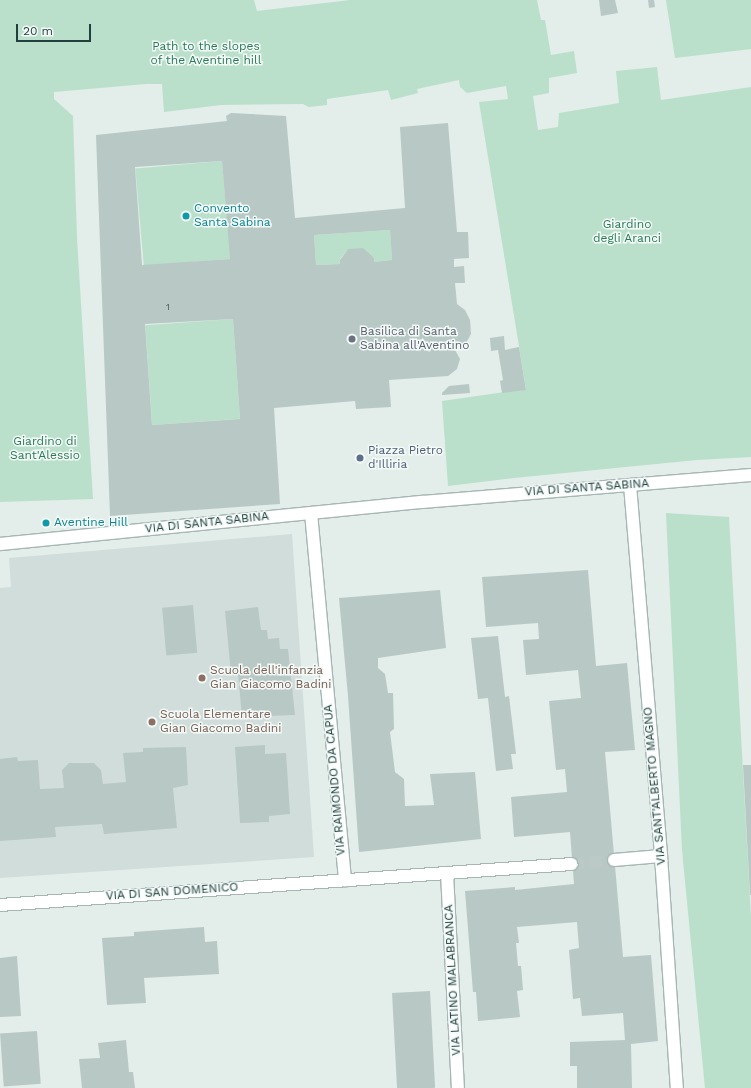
<!DOCTYPE html>
<style>
body{margin:0}
#map{position:relative;width:751px;height:1088px;overflow:hidden;background:#e3edea;font-family:"Work Sans",sans-serif}
div>[style]{position:absolute}
[style*='--x']{left:calc(var(--x)*1px);top:calc(var(--y)*1px);width:calc(var(--w)*1px);rotate:calc(var(--a)*1deg)}
.built>*{inset:0;background:#d1ddda}
.green>*{inset:0;background:#bae0cb;transform-origin:0 0}
.building>*{inset:0;background:#b8c8c4;transform-origin:0 0}
.minor-tunnel>*{height:12px;margin-top:-6px;transform-origin:0;background:repeating-linear-gradient(90deg,#bccac7 0 12px,transparent 0 18px)}
.roads{filter:drop-shadow(1px 0 #a5b6b3) drop-shadow(-1px 0 #a5b6b3) drop-shadow(0 1px #a5b6b3) drop-shadow(0 -1px #a5b6b3)}
.minor>*{height:12px;margin:-6px;padding:0 6px;transform-origin:6px;border-radius:6px;background:#fff}
.dots>*{width:11px;height:11px;translate:-50% -50%;box-sizing:border-box;border:2px solid #f3faf8;border-radius:50%}
span{translate:-50% -50%;white-space:nowrap;text-align:center;line-height:1.15;-webkit-text-stroke:3px #f3faf8;paint-order:stroke}
.number-label{font-size:10px;color:#47625f}
.number-label span{-webkit-text-stroke-width:0}
.park-label{font-size:12px;color:#297956}
.culture-label{font-size:12px;color:#0d838f}
.left{translate:0 -50%;text-align:left}
.worship-label{font-size:12px;color:#5b616d}
.service-label{font-size:12px;color:#4e5e75}
.street-label{font-size:12px;color:#21403d}
.education-label{font-size:12px;color:#785e54}
.scale{position:absolute;left:16px;top:24px;width:75px;height:18px;box-sizing:border-box;border:2px solid #21403d;border-top:0;padding-left:5px;font-size:12px;line-height:14px;white-space:nowrap;color:#21403d;-webkit-text-stroke:3px #f3faf8;paint-order:stroke}
</style>
<div id="map">
<div class="built">
<div style="clip-path:polygon(292px 534px,314px 857px,0 878px,0 588px,11px 587px,9px 558px)"></div>
</div>
<div class="green">
<div style="clip-path:polygon(0 0,254px 0,257px 11px,350px 0,537px 0,541px 20px,545px 20px,551px 55px,574px 51px,577px 73px,549px 78px,549px 93px,533px 96px,538px 130px,558px 127px,559px 113px,619px 103px,616px 71px,657px 67px,661px 100px,751px 87px,751px 457px,697px 460px,514px 478px,448px 486px,442px 401px,526px 389px,479px 102px,508px 99px,506px 86px,467px 93px,460px 87px,459px 80px,417px 89px,418px 93px,391px 100px,388px 90px,327px 99px,327px 105px,309px 107px,303px 104px,221px 105px,164px 112px,162px 84px,146px 84px,54px 92px,54px 99px,73px 116px,77px 238px,93px 499px,0 502px)"></div>
<div style="clip-path:polygon(666px 0,751px 0,751px 49px,675px 58px)"></div>
<div style="left:222px;top:161px;width:98px;height:87px;rotate:85deg"></div>
<div style="clip-path:polygon(390px 230px,392px 260px,374px 262px,374px 258px,348px 249px,340px 259px,340px 264px,316px 265px,314px 235px)"></div>
<div style="left:233px;top:319px;width:100px;height:88px;rotate:86deg"></div>
<div style="clip-path:polygon(666px 513px,729px 517px,751px 917px,751px 1088px,705px 1088px,682px 850px)"></div>
</div>
<div class="building">
<div style="clip-path:polygon(599px 0,615px 0,618px 13px,601px 16px)"></div>
<div style="clip-path:polygon(648px 0,654px 0,655px 7px,649px 8px)"></div>
<div style="clip-path:polygon(evenodd,231px 113px,286px 116px,295px 218px,405px 208px,400px 127px,448px 123px,457px 232px,468px 232px,469px 258px,454px 259px,454px 267px,464px 266px,465px 283px,455px 283px,457px 304px,465px 310px,470px 320px,471px 334px,466px 343px,455px 350px,460px 359px,457px 369px,448px 376px,389px 380px,391px 407px,356px 409px,355px 401px,274px 408px,280px 504px,110px 516px,96px 135px,227px 121px,226px 116px,231px 113px,222px 161px,230px 259px,142px 265px,135px 167px,222px 161px,231px 113px,390px 230px,392px 260px,374px 262px,374px 258px,363px 248px,348px 249px,340px 260px,340px 264px,316px 265px,314px 235px,390px 230px,231px 113px,233px 319px,240px 419px,152px 425px,145px 324px,233px 319px)"></div>
<div style="clip-path:polygon(504px 336px,505px 350px,519px 347px,526px 390px,502px 393px,500px 381px,503px 380px,498px 350px,491px 351px,490px 338px)"></div>
<div style="clip-path:polygon(469px 384px,470px 393px,442px 395px,442px 393px,449px 386px)"></div>
<div style="clip-path:polygon(588px 570px,596px 666px,627px 663px,635px 750px,605px 752px,623px 957px,651px 955px,658px 1041px,631px 1044px,632px 1088px,577px 1088px,577px 1066px,570px 1066px,570px 1042px,625px 1040px,623px 1013px,582px 1016px,580px 998px,573px 999px,569px 950px,579px 948px,577px 922px,517px 927px,519px 943px,516px 943px,518px 966px,521px 966px,523px 990px,517px 991px,520px 1017px,478px 1021px,476px 992px,473px 992px,465px 891px,515px 887px,515px 890px,574px 884px,570px 832px,514px 837px,511px 797px,567px 792px,565px 769px,556px 770px,549px 701px,581px 698px,578px 670px,526px 675px,523px 640px,539px 639px,538px 623px,486px 627px,482px 577px)"></div>
<div style="clip-path:polygon(440px 590px,446px 648px,378px 658px,378px 668px,385px 674px,388px 693px,393px 693px,394px 729px,390px 732px,395px 772px,404px 779px,405px 806px,434px 805px,430px 774px,475px 772px,481px 839px,359px 852px,348px 696px,339px 598px)"></div>
<div style="left:193px;top:605px;width:48px;height:31px;rotate:85deg"></div>
<div style="clip-path:polygon(258px 607px,261px 630px,267px 630px,268px 639px,279px 638px,280px 649px,288px 649px,295px 715px,242px 717px,238px 673px,231px 674px,225px 611px)"></div>
<div style="clip-path:polygon(498px 636px,505px 697px,509px 696px,516px 754px,511px 754px,513px 769px,496px 771px,488px 698px,478px 699px,471px 638px)"></div>
<div style="clip-path:polygon(265px 745px,265px 754px,286px 753px,290px 814px,269px 816px,269px 822px,240px 823px,235px 747px)"></div>
<div style="clip-path:polygon(186px 747px,188px 785px,173px 788px,177px 828px,104px 834px,102px 824px,55px 827px,56px 837px,0 841px,0 759px,17px 757px,18px 761px,38px 760px,40px 789px,64px 788px,62px 770px,69px 763px,94px 763px,101px 770px,103px 784px,126px 782px,123px 753px,143px 752px,143px 748px)"></div>
<div style="clip-path:polygon(743px 765px,751px 765px,751px 895px,750px 895px)"></div>
<div style="clip-path:polygon(204px 927px,205px 942px,217px 941px,219px 974px,144px 978px,146px 1003px,107px 1005px,102px 938px,134px 936px,134px 932px)"></div>
<div style="clip-path:polygon(17px 956px,21px 1016px,0 1017px,0 958px)"></div>
<div style="left:430px;top:991px;width:97px;height:38px;rotate:87deg"></div>
<div style="left:37px;top:1031px;width:53px;height:37px;rotate:86deg"></div>
<div style="clip-path:polygon(126px 1040px,129px 1072px,133px 1072px,135px 1088px,82px 1088px,79px 1059px,100px 1058px,98px 1043px)"></div>
</div>
<div class="minor-tunnel">
<div style="--x:572;--y:864;--w:42;--a:-5.4"></div>
</div>
<div class="roads">
<div class="minor">
<div style="--x:630;--y:485;--w:372;--a:85.2"></div>
<div style="--x:661;--y:856;--w:233;--a:86.1"></div>
<div style="--x:311;--y:513;--w:369;--a:84.7"></div>
<div style="--x:0;--y:544;--w:424;--a:-5.7"></div>
<div style="--x:422;--y:502;--w:330;--a:-4.7"></div>
<div style="--x:614;--y:860;--w:47;--a:-4.9"></div>
<div style="--x:447;--y:873;--w:215;--a:87.1"></div>
<div style="--x:0;--y:905;--w:573;--a:-4.1"></div>
</div>
</div>
<div class="dots">
<div style="left:186px;top:216px;background:#0f9aa8"></div>
<div style="left:352px;top:339px;background:#6b7280"></div>
<div style="left:360px;top:458px;background:#5c6f8a"></div>
<div style="left:46px;top:523px;background:#0f9aa8"></div>
<div style="left:202px;top:678px;background:#8d6e63"></div>
<div style="left:152px;top:722px;background:#8d6e63"></div>
</div>
<div class="number-label">
<span style="left:168px;top:307px">1</span>
</div>
<div class="park-label">
<span style="left:206px;top:54px">Path to the slopes<br>of the Aventine hill</span>
<span style="left:627px;top:232px">Giardino<br>degli Aranci</span>
<span style="left:45px;top:449px">Giardino di<br>Sant'Alessio</span>
</div>
<div class="culture-label">
<span class="left" style="left:194px;top:216px">Convento<br>Santa Sabina</span>
<span class="left" style="left:54px;top:523px">Aventine Hill</span>
</div>
<div class="worship-label">
<span class="left" style="left:360px;top:339px">Basilica di Santa<br>Sabina all'Aventino</span>
</div>
<div class="service-label">
<span class="left" style="left:368px;top:458px">Piazza Pietro<br>d'Illiria</span>
</div>
<div class="street-label">
<span style="left:587px;top:488px;rotate:-4deg">VIA DI SANTA SABINA</span>
<span style="left:207px;top:523px;rotate:-6deg">VIA DI SANTA SABINA</span>
<span style="left:335px;top:780px;rotate:-95deg">VIA RAIMONDO DA CAPUA</span>
<span style="left:655px;top:786px;rotate:-95deg">VIA SANT'ALBERTO MAGNO</span>
<span style="left:172px;top:892px;rotate:-4deg">VIA DI SAN DOMENICO</span>
<span style="left:453px;top:980px;rotate:-93deg">VIA LATINO MALABRANCA</span>
</div>
<div class="education-label">
<span class="left" style="left:210px;top:678px">Scuola dell'infanzia<br>Gian Giacomo Badini</span>
<span class="left" style="left:160px;top:722px">Scuola Elementare<br>Gian Giacomo Badini</span>
</div>
<div class="scale">20 m</div>
</div>
